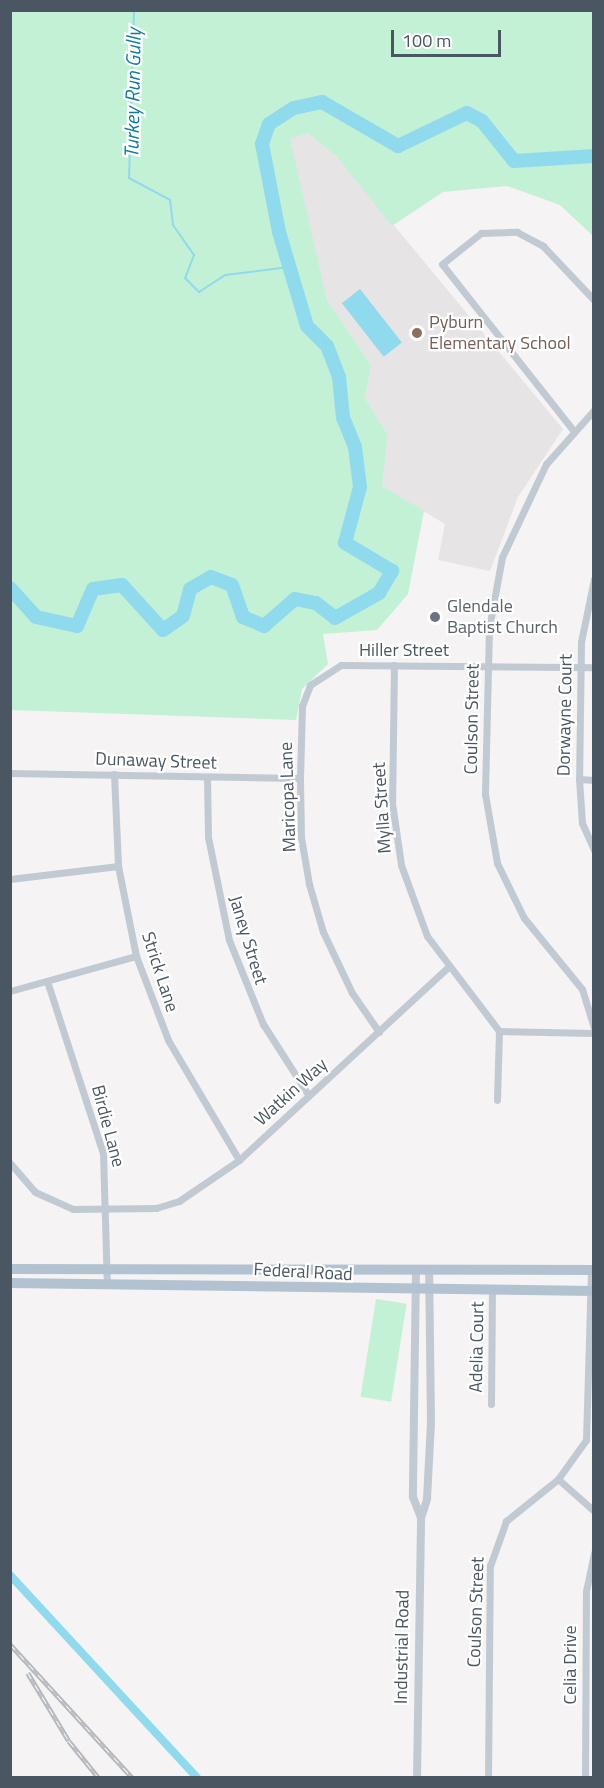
<!DOCTYPE html>
<style>
body{margin:0}
#map{position:relative;width:604px;height:1788px;overflow:hidden;background:#f5f3f3;font-family:"Titillium Web",sans-serif}
div>[style]{position:absolute}
[style*='--x']{left:calc(var(--x)*1px);top:calc(var(--y)*1px);width:calc(var(--w)*1px);rotate:calc(var(--a)*1deg)}
.education>*{inset:0;background:#e6e4e5}
.green>*{inset:0;background:#c3f1d5;transform-origin:0 0}
.water>*{inset:0;background:#90daee;transform-origin:0 0}
.stream>*{height:2px;margin:-1px;padding:0 1px;transform-origin:1px;border-radius:1px;background:#90daee}
.canal>*{height:8px;margin:-4px;padding:0 4px;transform-origin:4px;border-radius:4px;background:#90daee}
.river>*{height:14px;margin:-7px;padding:0 7px;transform-origin:7px;border-radius:7px;background:#90daee}
.minor>*{height:7px;margin:-3.5px;padding:0 3.5px;transform-origin:3.5px;border-radius:3.5px;background:#c1cad2}
.tertiary>*{height:8px;margin:-4px;padding:0 4px;transform-origin:4px;border-radius:4px;background:#c1cad2}
.primary>*{height:10px;margin:-5px;padding:0 5px;transform-origin:5px;border-radius:5px;background:#b3c2d1}
.rail>*{height:4.5px;margin-top:-2.25px;transform-origin:0;background:repeating-linear-gradient(90deg,#fff 0 7px,#b5b8bd 0 14px);box-sizing:border-box;border-block:2px solid #b5b8bd}
.dots>*{width:16px;height:16px;translate:-50% -50%;box-sizing:border-box;border:3px solid #fff;border-radius:50%}
span{translate:-50% -50%;white-space:nowrap;text-align:center;line-height:1.15;-webkit-text-stroke:4.5px #fff;paint-order:stroke}
.education-label{font-size:18px;color:#785e54}
.left{translate:0 -50%;text-align:left}
.worship-label{font-size:18px;color:#5b616d}
.street-label{font-size:18px;color:#4a5661}
.water-label{font-size:20px;color:#0c7c9b;font-style:italic}
.frame{position:absolute;inset:0;border:12px solid #4a5661;pointer-events:none}
.scale{position:absolute;left:391px;top:30px;width:110px;height:27px;box-sizing:border-box;border:3px solid #4a5661;border-top:0;padding-left:8px;font-size:18px;line-height:21px;white-space:nowrap;color:#4a5661;-webkit-text-stroke:4px #fff;paint-order:stroke}
</style>
<div id="map">
<div class="education">
<div style="clip-path:polygon(308px 133px,338px 158px,563px 429px,518px 497px,490px 571px,438px 560px,445px 524px,382px 486px,388px 435px,365px 398px,371px 365px,327px 300px,290px 153px,290px 138px)"></div>
</div>
<div class="green">
<div style="clip-path:polygon(10px 11px,593px 11px,593px 236px,560px 205px,507px 186px,443px 192px,392px 226px,338px 158px,308px 133px,290px 139px,327px 300px,371px 365px,365px 398px,388px 435px,382px 486px,424px 511px,408px 594px,377px 630px,323px 634px,328px 664px,302px 689px,296px 720px,11px 710px)"></div>
<div style="left:376px;top:1299px;width:31px;height:99px;rotate:9deg"></div>
</div>
<div class="water">
<div style="left:360px;top:289px;width:68px;height:23px;rotate:52deg"></div>
</div>
<div class="stream">
<div style="--x:134;--y:10;--w:168;--a:91.7"></div>
<div style="--x:129;--y:178;--w:47;--a:28.2"></div>
<div style="--x:170;--y:200;--w:25;--a:83"></div>
<div style="--x:173;--y:225;--w:37;--a:55"></div>
<div style="--x:194;--y:255;--w:25;--a:111"></div>
<div style="--x:185;--y:278;--w:20;--a:45"></div>
<div style="--x:199;--y:292;--w:31;--a:-33"></div>
<div style="--x:225;--y:275;--w:64;--a:-7.1"></div>
</div>
<div class="canal">
<div style="--x:10;--y:1575;--w:276;--a:47.3"></div>
</div>
<div class="river">
<div style="--x:10;--y:588;--w:39;--a:48"></div>
<div style="--x:36;--y:617;--w:42;--a:12.4"></div>
<div style="--x:77;--y:626;--w:40;--a:-66.6"></div>
<div style="--x:93;--y:589;--w:29;--a:-8"></div>
<div style="--x:122;--y:585;--w:61;--a:47.7"></div>
<div style="--x:163;--y:630;--w:24;--a:-35"></div>
<div style="--x:183;--y:616;--w:28;--a:-75"></div>
<div style="--x:190;--y:589;--w:24;--a:-30"></div>
<div style="--x:211;--y:577;--w:22;--a:21"></div>
<div style="--x:232;--y:585;--w:34;--a:71"></div>
<div style="--x:243;--y:617;--w:23;--a:23"></div>
<div style="--x:264;--y:626;--w:41;--a:-41.1"></div>
<div style="--x:295;--y:599;--w:21;--a:11"></div>
<div style="--x:316;--y:603;--w:24;--a:38"></div>
<div style="--x:335;--y:618;--w:51;--a:-29.6"></div>
<div style="--x:379;--y:593;--w:26;--a:-59"></div>
<div style="--x:392;--y:571;--w:55;--a:-149.2"></div>
<div style="--x:345;--y:543;--w:58;--a:-75"></div>
<div style="--x:360;--y:487;--w:40;--a:-97.1"></div>
<div style="--x:355;--y:447;--w:31;--a:-112"></div>
<div style="--x:343;--y:418;--w:41;--a:-95.6"></div>
<div style="--x:339;--y:377;--w:33;--a:-111"></div>
<div style="--x:327;--y:346;--w:28;--a:-135"></div>
<div style="--x:307;--y:326;--w:98;--a:-106.6"></div>
<div style="--x:279;--y:232;--w:90;--a:-100.9"></div>
<div style="--x:262;--y:144;--w:21;--a:-71"></div>
<div style="--x:269;--y:124;--w:30;--a:-33"></div>
<div style="--x:294;--y:108;--w:29;--a:-12"></div>
<div style="--x:322;--y:102;--w:88;--a:30.1"></div>
<div style="--x:398;--y:146;--w:76;--a:-25.6"></div>
<div style="--x:467;--y:113;--w:17;--a:28"></div>
<div style="--x:482;--y:121;--w:51;--a:51.3"></div>
<div style="--x:514;--y:161;--w:80;--a:-3.6"></div>
</div>
<div class="minor">
<div style="--x:594;--y:410;--w:72;--a:131.6"></div>
<div style="--x:546;--y:464;--w:103;--a:115.3"></div>
<div style="--x:502;--y:557;--w:72;--a:100.4"></div>
<div style="--x:489;--y:628;--w:166;--a:91.4"></div>
<div style="--x:485;--y:794;--w:70;--a:80.1"></div>
<div style="--x:497;--y:863;--w:61;--a:63.9"></div>
<div style="--x:524;--y:918;--w:92;--a:50.8"></div>
<div style="--x:582;--y:989;--w:41;--a:72.9"></div>
<div style="--x:573;--y:430;--w:211;--a:-128.3"></div>
<div style="--x:442;--y:264;--w:50;--a:-38.5"></div>
<div style="--x:481;--y:233;--w:36;--a:-2"></div>
<div style="--x:517;--y:232;--w:30;--a:28"></div>
<div style="--x:543;--y:246;--w:74;--a:46.6"></div>
<div style="--x:594;--y:579;--w:64;--a:101.7"></div>
<div style="--x:581;--y:642;--w:137;--a:90.8"></div>
<div style="--x:579;--y:779;--w:44;--a:86.1"></div>
<div style="--x:582;--y:823;--w:30;--a:66"></div>
<div style="--x:394;--y:665;--w:138;--a:90.8"></div>
<div style="--x:392;--y:803;--w:63;--a:81.7"></div>
<div style="--x:401;--y:865;--w:76;--a:69.9"></div>
<div style="--x:427;--y:936;--w:119;--a:52.8"></div>
<div style="--x:499;--y:1031;--w:69;--a:91.7"></div>
<div style="--x:10;--y:773;--w:290;--a:1"></div>
<div style="--x:114;--y:774;--w:92;--a:87.5"></div>
<div style="--x:118;--y:866;--w:92;--a:78.7"></div>
<div style="--x:136;--y:956;--w:90;--a:69.1"></div>
<div style="--x:168;--y:1040;--w:139;--a:59.4"></div>
<div style="--x:207;--y:778;--w:59;--a:89"></div>
<div style="--x:208;--y:837;--w:105;--a:78.5"></div>
<div style="--x:229;--y:940;--w:91;--a:68"></div>
<div style="--x:263;--y:1024;--w:85;--a:57.4"></div>
<div style="--x:579;--y:779;--w:15;--a:4"></div>
<div style="--x:10;--y:879;--w:109;--a:-6.9"></div>
<div style="--x:47;--y:981;--w:181;--a:72"></div>
<div style="--x:103;--y:1153;--w:132;--a:88.3"></div>
<div style="--x:10;--y:991;--w:131;--a:-15.5"></div>
<div style="--x:499;--y:1031;--w:95;--a:1.2"></div>
<div style="--x:379;--y:1032;--w:47;--a:-124.7"></div>
<div style="--x:352;--y:993;--w:68;--a:-115.4"></div>
<div style="--x:323;--y:932;--w:50;--a:-106.3"></div>
<div style="--x:309;--y:884;--w:48;--a:-99.7"></div>
<div style="--x:301;--y:837;--w:59;--a:-91"></div>
<div style="--x:300;--y:778;--w:72;--a:-88.4"></div>
<div style="--x:302;--y:706;--w:22;--a:-69"></div>
<div style="--x:310;--y:685;--w:37;--a:-33"></div>
<div style="--x:341;--y:665;--w:253;--a:0.5"></div>
<div style="--x:10;--y:1163;--w:38;--a:49"></div>
<div style="--x:35;--y:1192;--w:42;--a:24.1"></div>
<div style="--x:73;--y:1209;--w:83;--a:-0.7"></div>
<div style="--x:156;--y:1208;--w:24;--a:-17"></div>
<div style="--x:179;--y:1201;--w:73;--a:-34.3"></div>
<div style="--x:239;--y:1160;--w:283;--a:-42.7"></div>
<div style="--x:491;--y:1404;--w:114;--a:-89.5"></div>
<div style="--x:558;--y:1479;--w:48;--a:41.6"></div>
<div style="--x:488;--y:1778;--w:212;--a:-89.5"></div>
<div style="--x:490;--y:1566;--w:48;--a:-70.4"></div>
<div style="--x:506;--y:1521;--w:67;--a:-38.9"></div>
<div style="--x:558;--y:1479;--w:48;--a:-54.3"></div>
<div style="--x:586;--y:1440;--w:170;--a:-88.3"></div>
<div style="--x:585;--y:1778;--w:187;--a:-89.7"></div>
<div style="--x:586;--y:1591;--w:39;--a:-78"></div>
</div>
<div class="tertiary">
<div style="--x:416;--y:1270;--w:227;--a:90.8"></div>
<div style="--x:413;--y:1497;--w:22;--a:69"></div>
<div style="--x:417;--y:1778;--w:260;--a:-89.1"></div>
<div style="--x:421;--y:1518;--w:20;--a:-72"></div>
<div style="--x:427;--y:1499;--w:76;--a:-87"></div>
<div style="--x:431;--y:1423;--w:153;--a:-90.7"></div>
</div>
<div class="primary">
<div style="--x:10;--y:1269;--w:584;--a:0.1"></div>
<div style="--x:10;--y:1283;--w:584;--a:0.78"></div>
</div>
<div class="rail">
<div style="--x:10;--y:1644;--w:182;--a:47.5"></div>
<div style="--x:28;--y:1673;--w:79;--a:58.9"></div>
<div style="--x:69;--y:1741;--w:48;--a:51"></div>
</div>
<div class="dots">
<div style="left:417px;top:333px;background:#8d6e63"></div>
<div style="left:435px;top:617px;background:#6b7280"></div>
</div>
<div class="education-label">
<span class="left" style="left:429px;top:333px">Pyburn<br>Elementary School</span>
</div>
<div class="worship-label">
<span class="left" style="left:447px;top:617px">Glendale<br>Baptist Church</span>
</div>
<div class="street-label">
<span style="left:404px;top:650px">Hiller Street</span>
<span style="left:565px;top:715px;rotate:-89deg">Dorwayne Court</span>
<span style="left:472px;top:719px;rotate:-89deg">Coulson Street</span>
<span style="left:156px;top:761px;rotate:2deg">Dunaway Street</span>
<span style="left:288px;top:797px;rotate:-92deg">Maricopa Lane</span>
<span style="left:382px;top:808px;rotate:-94deg">Mylla Street</span>
<span style="left:248px;top:940px;rotate:73deg">Janey Street</span>
<span style="left:160px;top:972px;rotate:72deg">Strick Lane</span>
<span style="left:291px;top:1092px;rotate:-42deg">Watkin Way</span>
<span style="left:108px;top:1126px;rotate:75deg">Birdie Lane</span>
<span style="left:303px;top:1272px;rotate:3deg">Federal Road</span>
<span style="left:477px;top:1347px;rotate:-89deg">Adelia Court</span>
<span style="left:476px;top:1612px;rotate:-88deg">Coulson Street</span>
<span style="left:402px;top:1647px;rotate:-89deg">Industrial Road</span>
<span style="left:570px;top:1665px;rotate:-90deg">Celia Drive</span>
</div>
<div class="water-label">
<span style="left:132px;top:93px;rotate:-89deg">Turkey Run Gully</span>
</div>
<div class="frame"></div>
<div class="scale">100 m</div>
</div>
